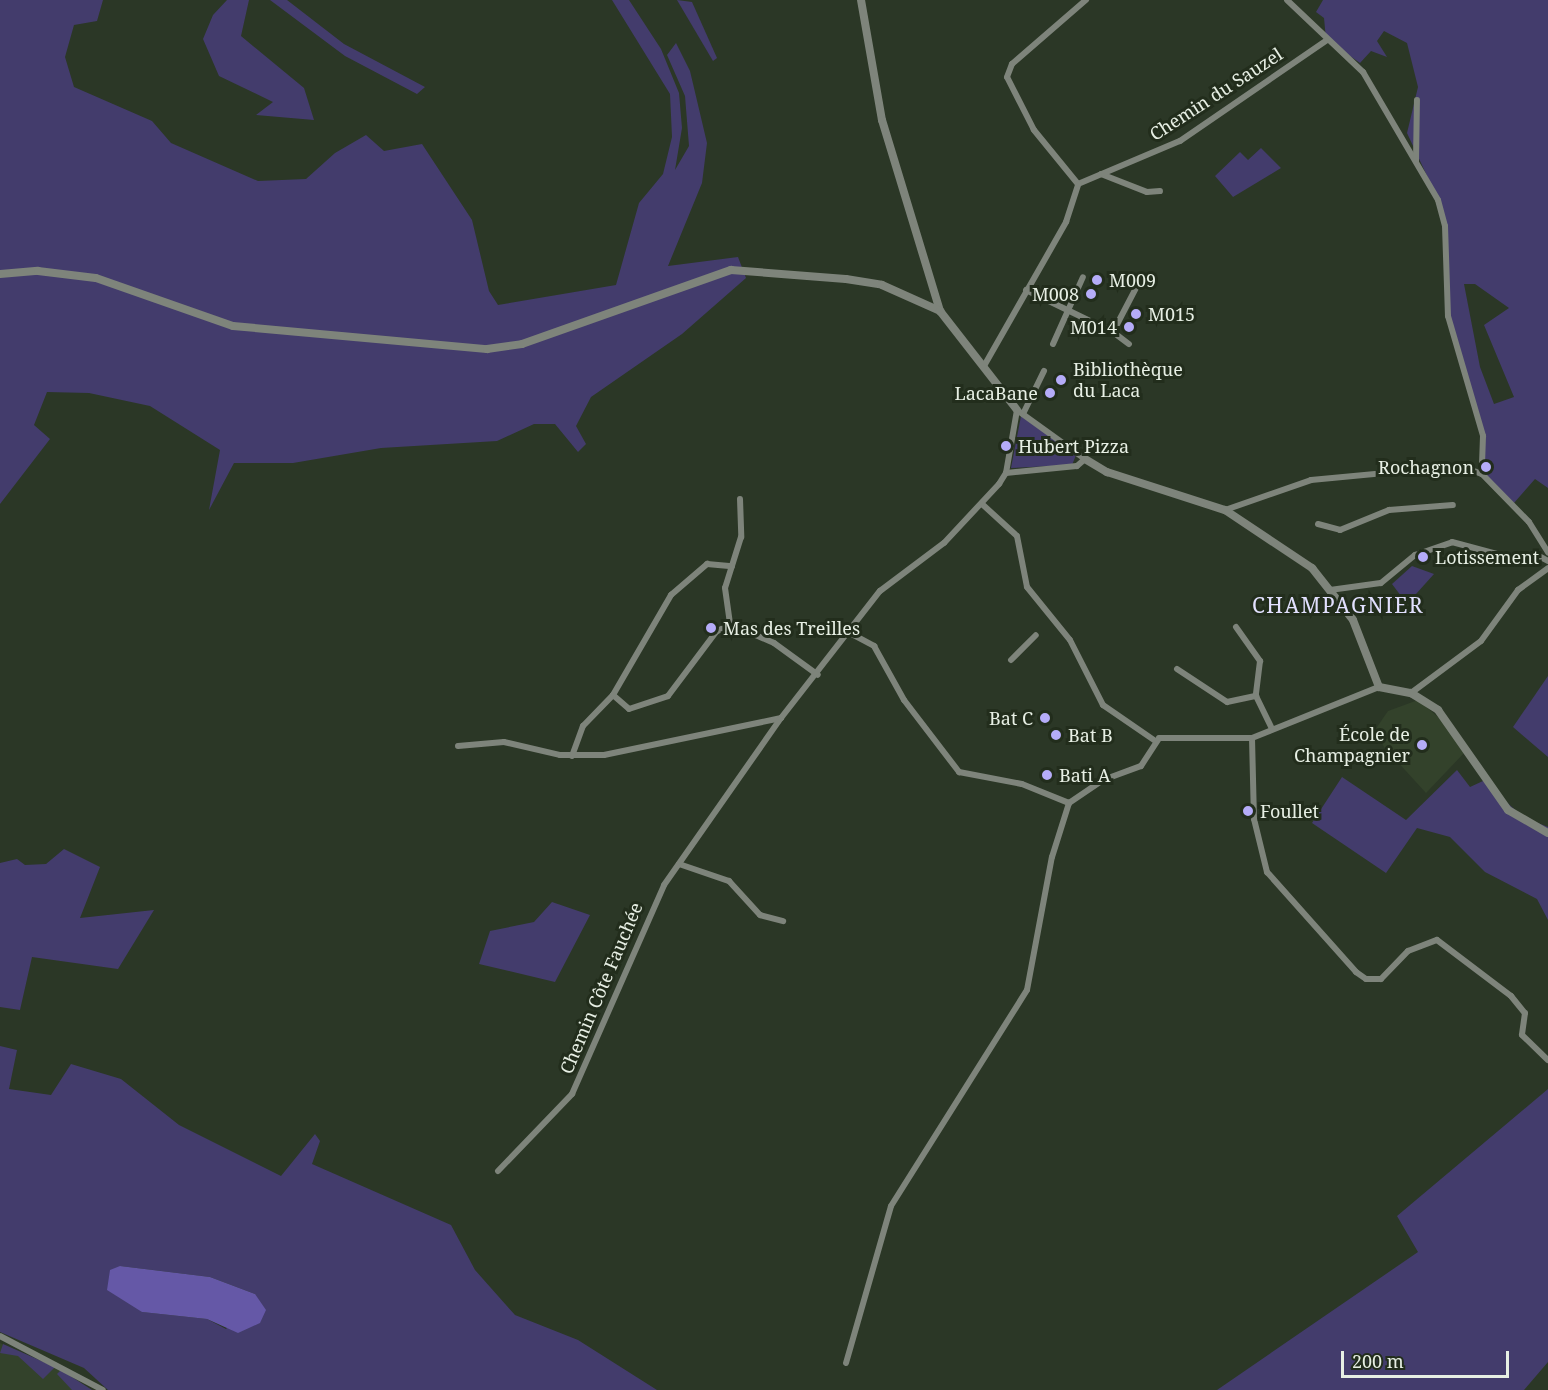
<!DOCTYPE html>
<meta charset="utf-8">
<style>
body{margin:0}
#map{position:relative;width:1548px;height:1390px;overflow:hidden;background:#2b3726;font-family:"Noto Serif",serif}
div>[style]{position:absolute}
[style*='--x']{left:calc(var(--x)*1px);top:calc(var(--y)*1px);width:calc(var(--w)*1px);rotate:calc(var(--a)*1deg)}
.built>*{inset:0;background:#33422b}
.green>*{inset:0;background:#433c6c}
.water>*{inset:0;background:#6558a7}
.minor>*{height:6px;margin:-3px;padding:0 3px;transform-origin:3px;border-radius:3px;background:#7e847b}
.tertiary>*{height:8px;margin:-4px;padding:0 4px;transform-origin:4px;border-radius:4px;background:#7e847b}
.dots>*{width:16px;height:16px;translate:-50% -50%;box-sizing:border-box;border:3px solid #222d1c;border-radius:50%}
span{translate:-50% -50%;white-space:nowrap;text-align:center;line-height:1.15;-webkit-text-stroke:6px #222d1c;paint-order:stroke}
.street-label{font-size:18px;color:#e7efe4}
.poi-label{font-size:18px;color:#e7efe4}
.left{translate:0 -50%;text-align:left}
.right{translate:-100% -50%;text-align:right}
.quarter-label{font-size:21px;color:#e2e0fe;letter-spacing:1.5px}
.scale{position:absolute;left:1341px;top:1351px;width:168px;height:27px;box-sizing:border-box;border:3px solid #e7efe4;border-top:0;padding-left:8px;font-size:18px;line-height:21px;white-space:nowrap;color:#e7efe4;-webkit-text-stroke:4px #222d1c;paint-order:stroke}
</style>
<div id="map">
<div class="built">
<div style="clip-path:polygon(1418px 700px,1445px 723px,1465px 752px,1426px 793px,1384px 747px,1375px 730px,1388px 711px)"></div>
<div style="clip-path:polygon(0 1343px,63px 1371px,92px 1390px,0 1390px)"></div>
</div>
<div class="green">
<div style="clip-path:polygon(0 0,103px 0,97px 21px,74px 25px,65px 57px,74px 87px,152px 121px,171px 143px,258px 181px,306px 179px,335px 153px,366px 135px,384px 151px,422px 144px,472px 220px,489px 291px,498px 305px,616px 285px,639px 203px,663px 174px,672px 137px,670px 94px,612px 0,629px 0,661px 49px,679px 93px,682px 128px,675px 170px,689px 146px,685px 96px,667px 55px,676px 43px,690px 71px,707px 143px,702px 183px,668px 266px,738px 257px,746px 278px,682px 334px,591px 397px,576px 426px,586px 444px,578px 452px,555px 424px,534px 424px,497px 441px,381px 448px,293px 463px,234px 463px,209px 510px,220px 450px,150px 406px,89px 393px,47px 392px,34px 425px,50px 439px,0 504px)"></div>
<div style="clip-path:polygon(227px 0,249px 0,241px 36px,304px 88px,314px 120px,256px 115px,273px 102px,219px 76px,203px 39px,213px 15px)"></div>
<div style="clip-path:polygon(270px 0,287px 0,344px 44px,425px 87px,417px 94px,345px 56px)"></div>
<div style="clip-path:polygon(677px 0,692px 2px,717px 58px,713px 61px)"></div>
<div style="clip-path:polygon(evenodd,1323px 0,1548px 0,1548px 488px,1535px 479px,1514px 503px,1483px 474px,1485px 440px,1448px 312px,1443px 210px,1407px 133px,1418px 87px,1407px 43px,1384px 31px,1377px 41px,1387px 57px,1371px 51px,1360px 63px,1326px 39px,1324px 18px,1316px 12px,1323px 0,1464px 284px,1475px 284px,1509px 308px,1484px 325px,1514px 397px,1494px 404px,1480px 367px,1464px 284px)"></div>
<div style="clip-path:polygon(1261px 148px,1281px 168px,1233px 197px,1215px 176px,1240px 152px,1248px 160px)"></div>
<div style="clip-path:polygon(1021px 416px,1076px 455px,1072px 465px,1011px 468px)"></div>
<div style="clip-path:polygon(1412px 566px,1434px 574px,1407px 604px,1392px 584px)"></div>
<div style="clip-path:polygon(1548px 676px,1548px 757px,1513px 727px)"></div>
<div style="clip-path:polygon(1457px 770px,1470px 787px,1483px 781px,1523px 817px,1548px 827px,1548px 920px,1537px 899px,1485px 872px,1450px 837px,1417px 828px,1386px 873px,1312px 823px,1342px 777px,1406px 820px)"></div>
<div style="clip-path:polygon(64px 849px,100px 867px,80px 918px,154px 910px,118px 969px,32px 957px,20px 1010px,0 1007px,0 863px,17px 859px,25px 865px,46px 864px)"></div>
<div style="clip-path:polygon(552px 902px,590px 915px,555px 982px,479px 964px,490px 931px,534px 922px)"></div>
<div style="clip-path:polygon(evenodd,0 1046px,17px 1050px,9px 1089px,51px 1095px,71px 1064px,121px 1079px,179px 1125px,281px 1176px,315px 1134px,320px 1141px,312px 1164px,451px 1225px,475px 1270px,515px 1315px,578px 1340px,657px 1390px,108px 1390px,84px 1368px,0 1332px,0 1046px,120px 1266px,210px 1277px,255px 1294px,226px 1329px,207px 1319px,142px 1312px,120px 1266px)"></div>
<div style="clip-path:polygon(1548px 1089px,1548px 1362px,1524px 1390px,1217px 1390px,1418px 1252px,1397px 1216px)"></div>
<div style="clip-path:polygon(3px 1344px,55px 1367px,43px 1379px,18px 1356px,0 1353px)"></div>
<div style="clip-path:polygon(61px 1370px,92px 1390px,72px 1390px,57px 1374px)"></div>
</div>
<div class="water">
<div style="clip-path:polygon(120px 1266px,210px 1277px,255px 1294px,266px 1310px,260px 1323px,238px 1333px,207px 1319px,142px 1312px,107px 1290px,110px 1270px)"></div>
</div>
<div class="minor">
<div style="--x:1287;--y:0;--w:105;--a:43.5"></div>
<div style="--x:1363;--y:72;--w:148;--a:59.6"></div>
<div style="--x:1438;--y:200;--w:27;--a:75"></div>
<div style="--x:1445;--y:226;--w:90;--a:88.1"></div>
<div style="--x:1448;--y:316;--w:125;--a:73.7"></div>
<div style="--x:1483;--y:436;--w:38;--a:92"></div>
<div style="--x:1416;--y:161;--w:61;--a:-89.1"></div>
<div style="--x:1101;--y:174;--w:49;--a:21.4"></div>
<div style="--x:1147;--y:192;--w:13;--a:-4"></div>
<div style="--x:1078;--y:184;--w:111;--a:-22.9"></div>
<div style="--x:1180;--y:141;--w:178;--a:-34.5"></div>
<div style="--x:1078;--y:184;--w:70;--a:-129.2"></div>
<div style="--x:1034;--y:130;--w:59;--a:-117"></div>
<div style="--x:1007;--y:77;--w:14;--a:-69"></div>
<div style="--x:1012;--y:64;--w:98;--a:-40.9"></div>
<div style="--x:1026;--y:290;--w:97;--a:25.8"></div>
<div style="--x:1113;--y:332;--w:52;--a:-62.4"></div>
<div style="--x:1113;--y:332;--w:20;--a:37"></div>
<div style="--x:1053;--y:344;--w:73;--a:-65.9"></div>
<div style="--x:984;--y:366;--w:166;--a:-60.3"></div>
<div style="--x:1066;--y:222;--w:40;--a:-72"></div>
<div style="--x:1023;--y:414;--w:48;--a:-64"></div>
<div style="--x:1006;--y:473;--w:71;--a:-5.6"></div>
<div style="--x:1077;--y:466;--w:11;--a:-41"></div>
<div style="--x:1085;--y:459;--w:84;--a:-144.2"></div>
<div style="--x:740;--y:499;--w:38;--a:88"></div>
<div style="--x:741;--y:537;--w:53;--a:107.4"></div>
<div style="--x:725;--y:588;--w:36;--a:82"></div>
<div style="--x:730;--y:624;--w:48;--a:23.4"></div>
<div style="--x:774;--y:643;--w:54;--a:36"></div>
<div style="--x:982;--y:504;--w:47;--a:42.4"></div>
<div style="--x:1017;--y:536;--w:52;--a:78.9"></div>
<div style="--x:1027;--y:587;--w:68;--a:50.9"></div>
<div style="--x:1070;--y:640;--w:73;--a:63.1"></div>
<div style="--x:1103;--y:705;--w:62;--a:34.5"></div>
<div style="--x:1225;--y:510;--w:91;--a:-19.2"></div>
<div style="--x:1311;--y:480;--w:150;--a:-5.4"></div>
<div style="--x:1460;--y:466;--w:23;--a:20"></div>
<div style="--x:1482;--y:474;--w:67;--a:45.6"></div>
<div style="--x:1529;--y:522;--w:36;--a:58"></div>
<div style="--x:1318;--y:524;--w:23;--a:15"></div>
<div style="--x:1340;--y:530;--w:53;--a:-22.2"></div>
<div style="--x:1389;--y:510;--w:64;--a:-4.5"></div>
<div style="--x:1330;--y:590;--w:51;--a:-7.8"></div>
<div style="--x:1381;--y:583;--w:44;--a:-39.5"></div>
<div style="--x:1415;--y:555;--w:39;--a:-19"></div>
<div style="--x:1452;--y:542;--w:58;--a:15"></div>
<div style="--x:1508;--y:557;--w:27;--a:-6"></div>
<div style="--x:1535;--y:554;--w:15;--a:28"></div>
<div style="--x:1236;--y:627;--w:42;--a:54.8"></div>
<div style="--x:1260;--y:661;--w:35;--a:97"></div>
<div style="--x:1256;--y:696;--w:37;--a:64"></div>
<div style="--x:848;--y:632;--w:30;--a:28"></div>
<div style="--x:874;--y:646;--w:62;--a:60.9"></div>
<div style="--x:904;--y:700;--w:91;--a:52.6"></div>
<div style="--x:959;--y:772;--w:64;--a:10.8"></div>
<div style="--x:1022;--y:784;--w:51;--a:22"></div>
<div style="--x:1011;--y:660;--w:35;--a:-45"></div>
<div style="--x:1177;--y:669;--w:60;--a:33.4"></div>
<div style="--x:1227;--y:702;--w:30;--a:-12"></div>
<div style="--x:1411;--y:693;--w:87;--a:-36.6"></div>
<div style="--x:1481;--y:641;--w:63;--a:-54"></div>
<div style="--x:1518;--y:590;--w:37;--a:-36"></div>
<div style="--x:613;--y:695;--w:21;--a:41"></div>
<div style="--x:629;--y:709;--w:41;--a:-18.4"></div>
<div style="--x:668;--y:696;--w:80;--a:-53.1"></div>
<div style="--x:716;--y:632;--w:16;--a:-30"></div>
<div style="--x:1252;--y:738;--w:81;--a:88.6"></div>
<div style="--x:1254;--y:819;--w:55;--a:76.2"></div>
<div style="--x:1267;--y:872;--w:134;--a:48.3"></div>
<div style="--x:1356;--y:972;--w:12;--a:35"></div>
<div style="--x:1366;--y:979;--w:15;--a:0"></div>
<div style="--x:1381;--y:979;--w:39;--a:-46"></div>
<div style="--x:1408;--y:951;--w:31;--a:-21"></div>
<div style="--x:1437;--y:940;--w:93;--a:37.1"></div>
<div style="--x:1511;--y:996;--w:22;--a:51"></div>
<div style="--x:1525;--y:1013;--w:22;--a:98"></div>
<div style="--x:1522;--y:1035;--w:36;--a:44"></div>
<div style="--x:458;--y:746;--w:46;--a:-5"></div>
<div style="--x:504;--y:742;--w:57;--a:13.1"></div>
<div style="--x:560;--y:755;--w:44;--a:0"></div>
<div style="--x:604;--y:755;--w:181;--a:-11.8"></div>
<div style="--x:572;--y:756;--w:32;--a:-70"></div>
<div style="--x:583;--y:726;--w:43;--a:-45.9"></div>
<div style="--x:613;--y:695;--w:116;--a:-59.9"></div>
<div style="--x:671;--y:595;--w:48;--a:-40.7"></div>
<div style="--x:707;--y:564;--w:25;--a:5"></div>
<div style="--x:1069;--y:803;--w:41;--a:-34.1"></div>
<div style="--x:1103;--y:780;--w:40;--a:-20.2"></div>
<div style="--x:1141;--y:766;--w:33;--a:-57"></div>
<div style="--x:1159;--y:738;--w:93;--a:0"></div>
<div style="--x:1252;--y:738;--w:137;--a:-21.9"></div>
<div style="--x:679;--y:864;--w:53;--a:18.8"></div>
<div style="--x:729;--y:881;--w:46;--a:47.6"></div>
<div style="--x:760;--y:915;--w:24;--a:15"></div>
<div style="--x:498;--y:1171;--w:107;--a:-46.1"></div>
<div style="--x:572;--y:1094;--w:228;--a:-66.2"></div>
<div style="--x:664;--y:885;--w:204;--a:-55"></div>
<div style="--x:781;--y:718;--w:161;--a:-52.1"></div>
<div style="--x:880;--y:591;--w:80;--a:-36.9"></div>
<div style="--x:944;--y:543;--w:81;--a:-47"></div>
<div style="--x:999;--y:484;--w:13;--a:-58"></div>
<div style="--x:1006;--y:473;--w:64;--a:-80.1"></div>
<div style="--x:0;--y:1336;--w:116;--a:27.7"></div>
<div style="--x:846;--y:1363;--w:163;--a:-74"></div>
<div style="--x:891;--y:1206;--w:255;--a:-57.8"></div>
<div style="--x:1027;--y:990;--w:135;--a:-79.4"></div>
<div style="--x:1052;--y:857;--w:57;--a:-72.5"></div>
</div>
<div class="tertiary">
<div style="--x:861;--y:0;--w:122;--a:80.1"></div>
<div style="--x:882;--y:120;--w:200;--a:73.1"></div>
<div style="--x:0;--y:274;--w:38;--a:-5"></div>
<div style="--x:38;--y:271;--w:58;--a:6.9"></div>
<div style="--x:96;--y:278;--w:145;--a:19.3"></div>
<div style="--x:233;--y:326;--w:255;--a:5.2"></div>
<div style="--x:487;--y:349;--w:35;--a:-8"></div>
<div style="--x:522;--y:344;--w:222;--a:-19.5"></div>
<div style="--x:731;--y:270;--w:115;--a:4.5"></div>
<div style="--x:846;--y:279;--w:36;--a:9"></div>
<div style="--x:882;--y:285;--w:64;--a:24.1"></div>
<div style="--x:940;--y:311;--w:125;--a:52.1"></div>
<div style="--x:1085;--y:459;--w:26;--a:31"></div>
<div style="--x:1107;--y:472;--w:124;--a:17.9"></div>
<div style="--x:1225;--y:510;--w:105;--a:33.7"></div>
<div style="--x:1312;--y:568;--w:66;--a:51.7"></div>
<div style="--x:1353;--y:620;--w:72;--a:68.8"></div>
<div style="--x:1379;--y:687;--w:33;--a:11"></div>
<div style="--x:1411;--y:693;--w:32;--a:32"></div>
<div style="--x:1438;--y:710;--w:122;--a:55"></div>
<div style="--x:1508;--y:810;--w:46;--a:29.9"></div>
</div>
<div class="dots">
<div style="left:1097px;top:280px;background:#b5acf8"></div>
<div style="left:1091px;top:294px;background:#b5acf8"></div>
<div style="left:1136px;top:314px;background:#b5acf8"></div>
<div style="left:1129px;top:327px;background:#b5acf8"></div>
<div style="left:1061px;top:380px;background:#b5acf8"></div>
<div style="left:1050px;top:393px;background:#b5acf8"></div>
<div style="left:1006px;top:446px;background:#b5acf8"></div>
<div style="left:1486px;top:467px;background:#b5acf8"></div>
<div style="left:1423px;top:557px;background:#b5acf8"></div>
<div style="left:711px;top:628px;background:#b5acf8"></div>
<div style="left:1045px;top:718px;background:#b5acf8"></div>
<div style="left:1056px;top:735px;background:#b5acf8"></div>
<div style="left:1422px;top:745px;background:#b5acf8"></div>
<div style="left:1047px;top:775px;background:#b5acf8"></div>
<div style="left:1248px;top:811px;background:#b5acf8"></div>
</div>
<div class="street-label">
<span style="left:1216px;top:94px;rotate:-33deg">Chemin du Sauzel</span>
<span style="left:601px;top:988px;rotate:-67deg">Chemin Côte Fauchée</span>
</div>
<div class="poi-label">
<span class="left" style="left:1109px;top:280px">M009</span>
<span class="right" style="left:1079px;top:294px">M008</span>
<span class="left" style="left:1148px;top:314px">M015</span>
<span class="right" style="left:1117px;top:327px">M014</span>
<span class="left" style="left:1073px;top:380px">Bibliothèque<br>du Laca</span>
<span class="right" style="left:1038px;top:393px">LacaBane</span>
<span class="left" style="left:1018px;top:446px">Hubert Pizza</span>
<span class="right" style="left:1474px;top:467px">Rochagnon</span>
<span class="left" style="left:1435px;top:557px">Lotissement</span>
<span class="left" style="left:723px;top:628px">Mas des Treilles</span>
<span class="right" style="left:1033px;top:718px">Bat C</span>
<span class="left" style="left:1068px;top:735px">Bat B</span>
<span class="right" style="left:1410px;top:745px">École de<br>Champagnier</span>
<span class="left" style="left:1059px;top:775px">Bati A</span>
<span class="left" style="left:1260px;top:811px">Foullet</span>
</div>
<div class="quarter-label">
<span style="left:1338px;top:605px">CHAMPAGNIER</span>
</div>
<div class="scale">200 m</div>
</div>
